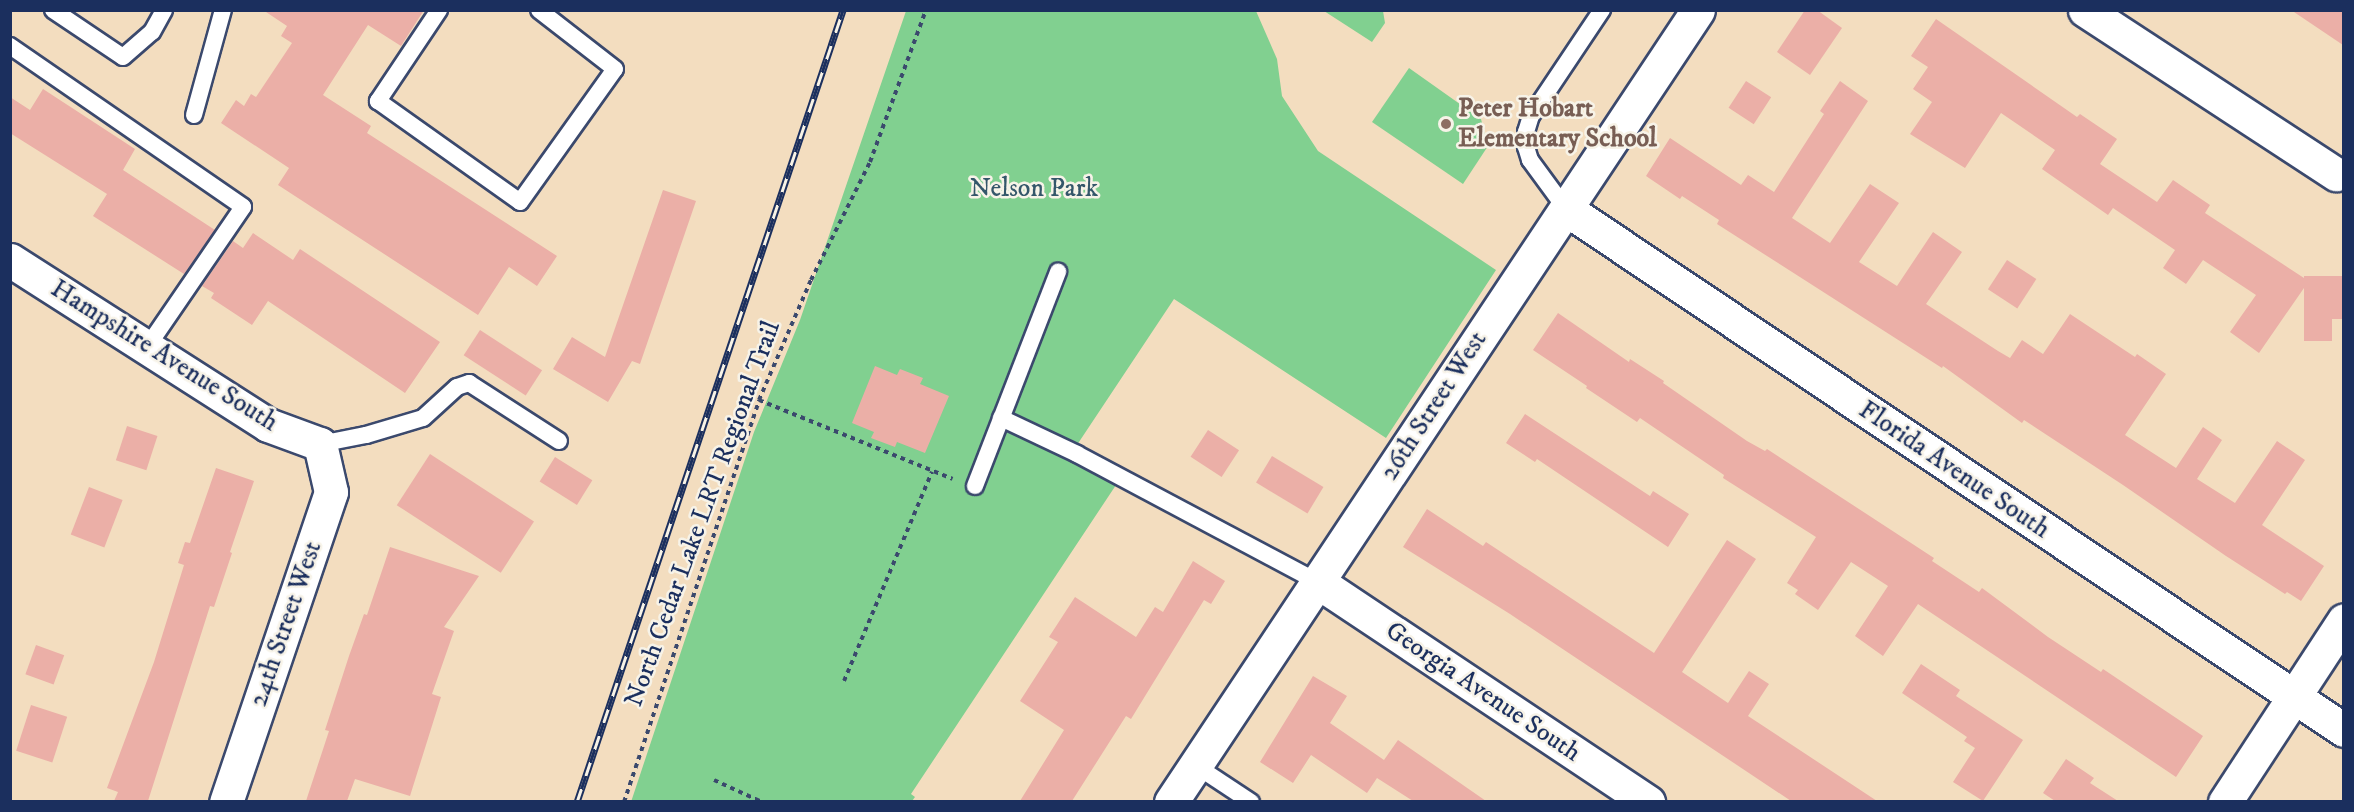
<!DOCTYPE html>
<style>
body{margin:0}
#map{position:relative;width:2354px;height:812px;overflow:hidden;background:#f3ddbf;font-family:"IM FELL DW Pica",serif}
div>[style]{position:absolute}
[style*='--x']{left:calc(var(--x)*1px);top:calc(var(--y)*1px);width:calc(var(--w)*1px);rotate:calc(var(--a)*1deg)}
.green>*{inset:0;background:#81d090}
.building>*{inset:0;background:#ebafa7;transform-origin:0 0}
.path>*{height:4px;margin-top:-2px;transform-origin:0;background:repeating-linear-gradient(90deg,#3b496d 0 4.5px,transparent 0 9px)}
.roads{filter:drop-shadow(2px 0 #3b496d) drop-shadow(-2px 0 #3b496d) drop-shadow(0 2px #3b496d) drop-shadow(0 -2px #3b496d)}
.service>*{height:16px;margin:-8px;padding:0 8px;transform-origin:8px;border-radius:8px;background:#fff}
.minor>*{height:33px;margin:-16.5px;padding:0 16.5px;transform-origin:16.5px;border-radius:16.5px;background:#fff}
.rail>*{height:7px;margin-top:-3.5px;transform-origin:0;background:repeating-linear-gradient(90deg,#f7f3e8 0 14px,#1b2f5e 0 28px);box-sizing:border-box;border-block:2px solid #1b2f5e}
.dots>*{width:16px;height:16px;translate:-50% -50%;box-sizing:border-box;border:3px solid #f7f3e8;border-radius:50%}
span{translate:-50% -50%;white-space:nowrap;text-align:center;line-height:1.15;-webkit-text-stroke:5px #f7f3e8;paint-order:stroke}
.education-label{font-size:26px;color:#785e54;font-weight:700}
.left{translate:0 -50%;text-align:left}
.park-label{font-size:26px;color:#34576a}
.street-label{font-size:26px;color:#1b2f5e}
.frame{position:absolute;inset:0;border:12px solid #1b2f5e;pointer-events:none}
</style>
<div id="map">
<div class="green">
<div style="clip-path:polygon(906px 11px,1256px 11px,1277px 59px,1282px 96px,1318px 151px,1496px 270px,1386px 438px,1174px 299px,1067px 460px,1116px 485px,911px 794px,915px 797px,912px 801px,631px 802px,754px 432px,800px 320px)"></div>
<div style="clip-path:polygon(1324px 11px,1383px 11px,1385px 23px,1372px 42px)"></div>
<div style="clip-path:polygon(1409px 68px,1481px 119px,1488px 146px,1463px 184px,1372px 122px)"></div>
</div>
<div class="building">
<div style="clip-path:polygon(263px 10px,424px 10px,401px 46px,368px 25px,323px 95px,371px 126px,367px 133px,557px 256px,537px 286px,509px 267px,478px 315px,278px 185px,289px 168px,221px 123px,236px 100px,244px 106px,251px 94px,256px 97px,292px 43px,281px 36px,287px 26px)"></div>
<div style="clip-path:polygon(1805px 10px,1817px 10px,1842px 28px,1810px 75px,1777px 52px)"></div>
<div style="clip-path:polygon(2291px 10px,2343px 10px,2343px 45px)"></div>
<div style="clip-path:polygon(1936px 19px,2077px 117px,2080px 114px,2117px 139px,2100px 164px,2157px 202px,2173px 180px,2210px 205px,2205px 213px,2304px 278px,2304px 276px,2343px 276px,2343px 319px,2332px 319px,2332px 341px,2304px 341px,2304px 288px,2259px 353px,2230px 332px,2256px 295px,2203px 260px,2186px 284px,2163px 268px,2175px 250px,2113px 208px,2108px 215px,2042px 169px,2055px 150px,2001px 113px,1965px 168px,1910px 134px,1932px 102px,1913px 89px,1928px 67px,1911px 56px)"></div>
<div style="left:1746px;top:81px;width:30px;height:32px;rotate:33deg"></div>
<div style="clip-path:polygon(1840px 81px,1868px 101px,1792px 218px,1830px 243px,1870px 184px,1899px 203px,1859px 262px,1897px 286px,1933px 232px,1962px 252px,1926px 304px,1998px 351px,2010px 358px,2022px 340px,2043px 354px,2070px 314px,2135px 357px,2137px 354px,2166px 374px,2125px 435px,2176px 468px,2203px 427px,2222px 440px,2197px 479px,2235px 503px,2277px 441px,2305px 460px,2262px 525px,2324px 566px,2301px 601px,2287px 592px,2285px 594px,2226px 556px,2123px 485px,2024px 420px,2022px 423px,1943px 366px,1942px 368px,1717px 224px,1719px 220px,1682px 196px,1680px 199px,1646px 176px,1670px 138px,1741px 185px,1748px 175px,1774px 192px,1824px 114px,1820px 111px)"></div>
<div style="clip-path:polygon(43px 89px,135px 149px,123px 170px,215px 230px,184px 274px,93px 216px,107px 194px,10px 133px,10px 97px,30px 110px)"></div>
<div style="clip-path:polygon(663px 190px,696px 201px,640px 364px,632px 361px,608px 402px,553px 369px,572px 337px,605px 357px)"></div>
<div style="clip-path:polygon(253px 233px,293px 260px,300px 249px,440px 342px,405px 393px,268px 301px,252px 325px,211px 298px,214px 293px,202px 286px,233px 241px,243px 248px)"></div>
<div style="left:2007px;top:260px;width:35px;height:35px;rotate:33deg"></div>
<div style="clip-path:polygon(1558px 313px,1629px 362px,1630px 359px,1664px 381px,1663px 383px,1747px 441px,1765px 451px,1767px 449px,1934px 558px,1932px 561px,1979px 592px,1982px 588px,2048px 637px,2101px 672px,2103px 669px,2203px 736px,2176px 777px,1918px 604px,1883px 656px,1855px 636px,1888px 586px,1851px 562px,1818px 610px,1795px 594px,1798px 590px,1787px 583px,1816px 537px,1723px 478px,1724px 475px,1640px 418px,1637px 422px,1586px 388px,1587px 386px,1533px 350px)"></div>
<div style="left:480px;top:330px;width:74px;height:30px;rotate:33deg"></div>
<div style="clip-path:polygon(875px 366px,897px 375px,900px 369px,923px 378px,920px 384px,949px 396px,925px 453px,897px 442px,895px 447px,871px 438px,874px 432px,852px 423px)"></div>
<div style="clip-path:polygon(1525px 414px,1650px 496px,1653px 491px,1689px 514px,1668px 547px,1537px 459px,1535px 462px,1506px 443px)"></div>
<div style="left:127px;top:426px;width:32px;height:36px;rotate:18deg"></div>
<div style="left:1208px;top:430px;width:37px;height:32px;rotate:33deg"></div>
<div style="left:430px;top:454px;width:124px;height:61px;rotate:33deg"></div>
<div style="left:1272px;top:456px;width:60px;height:31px;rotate:31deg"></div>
<div style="left:555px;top:457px;width:44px;height:29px;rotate:32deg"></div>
<div style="clip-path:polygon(216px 468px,254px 481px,230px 552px,232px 553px,214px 607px,210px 606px,148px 801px,114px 801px,118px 792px,107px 788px,154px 662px,184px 565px,178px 563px,185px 542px,190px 543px)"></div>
<div style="left:89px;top:487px;width:36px;height:51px;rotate:21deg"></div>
<div style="clip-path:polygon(1427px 509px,1483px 546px,1486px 542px,1654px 653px,1727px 540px,1756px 559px,1682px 672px,1728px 703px,1749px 671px,1769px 684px,1748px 716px,1877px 801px,1791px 801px,1510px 614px,1403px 547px)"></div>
<div style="clip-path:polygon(390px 547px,479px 576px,444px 627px,454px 631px,432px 694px,441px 697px,410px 796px,355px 779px,347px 801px,306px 801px,329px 731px,325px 730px,349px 656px,364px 614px,367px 615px)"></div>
<div style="clip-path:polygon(1193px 561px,1225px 581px,1211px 604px,1204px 600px,1131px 719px,1126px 716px,1072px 801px,1020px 801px,1064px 730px,1020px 701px,1058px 642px,1049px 637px,1075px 597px,1136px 637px,1155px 607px,1163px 612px)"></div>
<div style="left:36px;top:645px;width:30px;height:31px;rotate:20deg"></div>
<div style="clip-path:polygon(1921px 664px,1960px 690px,1956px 696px,2023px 740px,1983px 801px,1953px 782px,1975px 748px,1964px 741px,1967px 737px,1902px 693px)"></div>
<div style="clip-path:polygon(1313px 676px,1347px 696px,1330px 723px,1384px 760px,1398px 740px,1486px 801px,1413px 801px,1377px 778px,1367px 793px,1311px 755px,1293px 783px,1260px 762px)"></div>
<div style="left:31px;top:705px;width:38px;height:48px;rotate:18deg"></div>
<div style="clip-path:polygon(2066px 759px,2094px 778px,2090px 783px,2118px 801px,2055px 801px,2043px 793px)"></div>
</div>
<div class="path">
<div style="--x:759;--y:400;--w:209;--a:22.2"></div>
<div style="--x:844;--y:681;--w:227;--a:-67.2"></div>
<div style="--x:714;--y:780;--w:53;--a:24.6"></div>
<div style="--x:624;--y:802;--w:424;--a:-71.4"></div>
<div style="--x:759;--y:400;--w:131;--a:-66.6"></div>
<div style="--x:811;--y:280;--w:132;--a:-63.4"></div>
<div style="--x:870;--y:162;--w:162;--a:-69.8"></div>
</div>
<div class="roads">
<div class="service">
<div style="--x:53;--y:10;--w:84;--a:33.9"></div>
<div style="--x:123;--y:57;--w:38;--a:-41"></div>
<div style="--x:152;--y:32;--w:25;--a:-61"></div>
<div style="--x:439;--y:10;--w:110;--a:123.8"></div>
<div style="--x:378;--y:101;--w:174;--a:35.4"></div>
<div style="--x:520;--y:202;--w:163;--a:-54.5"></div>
<div style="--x:615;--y:69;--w:96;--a:-142.2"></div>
<div style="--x:10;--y:46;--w:283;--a:34.6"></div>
<div style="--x:243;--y:207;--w:170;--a:124.4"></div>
<div style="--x:194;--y:115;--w:109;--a:-74.6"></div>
<div style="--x:1566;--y:209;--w:61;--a:-126.3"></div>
<div style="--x:1530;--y:160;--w:14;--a:-107"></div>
<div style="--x:1526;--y:147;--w:15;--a:-90"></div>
<div style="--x:1526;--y:132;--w:17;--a:-73"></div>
<div style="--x:1531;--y:116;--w:128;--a:-56.2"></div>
<div style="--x:1001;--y:418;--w:84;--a:25.3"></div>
<div style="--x:1077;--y:454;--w:273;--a:28"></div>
<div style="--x:320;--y:444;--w:47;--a:-11.1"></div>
<div style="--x:366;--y:435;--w:59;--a:-16.6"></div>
<div style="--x:423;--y:418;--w:46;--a:-42.4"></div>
<div style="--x:457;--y:387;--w:13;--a:-18"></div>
<div style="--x:469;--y:383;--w:107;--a:32.8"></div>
<div style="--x:975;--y:486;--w:230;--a:-68.8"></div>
<div style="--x:1195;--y:765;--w:67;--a:33.5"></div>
</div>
<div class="minor">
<div style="--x:2085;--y:10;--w:300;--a:33.2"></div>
<div style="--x:1566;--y:209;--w:936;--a:33.81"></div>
<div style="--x:10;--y:260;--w:306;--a:32.6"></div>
<div style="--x:268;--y:425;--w:55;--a:20.1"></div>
<div style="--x:320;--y:444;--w:49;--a:77.1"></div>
<div style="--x:331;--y:492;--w:327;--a:108.7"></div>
<div style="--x:1318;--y:582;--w:397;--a:33.7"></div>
<div style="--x:1171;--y:802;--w:951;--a:-56.36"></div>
<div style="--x:2225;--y:802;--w:217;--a:-56.8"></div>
</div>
</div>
<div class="rail">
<div style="--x:577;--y:802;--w:835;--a:-71.43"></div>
</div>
<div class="dots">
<div style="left:1446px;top:124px;background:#8d6e63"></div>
</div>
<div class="education-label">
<span class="left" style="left:1458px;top:124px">Peter Hobart<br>Elementary School</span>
</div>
<div class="park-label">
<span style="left:1034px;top:189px">Nelson Park</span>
</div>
<div class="street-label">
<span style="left:164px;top:356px;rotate:32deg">Hampshire Avenue South</span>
<span style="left:1434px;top:406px;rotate:-57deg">26th Street West</span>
<span style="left:1954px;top:470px;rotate:34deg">Florida Avenue South</span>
<span style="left:703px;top:514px;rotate:-70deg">North Cedar Lake LRT Regional Trail</span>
<span style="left:286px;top:624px;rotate:-71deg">24th Street West</span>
<span style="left:1483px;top:692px;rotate:34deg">Georgia Avenue South</span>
</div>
<div class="frame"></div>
</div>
